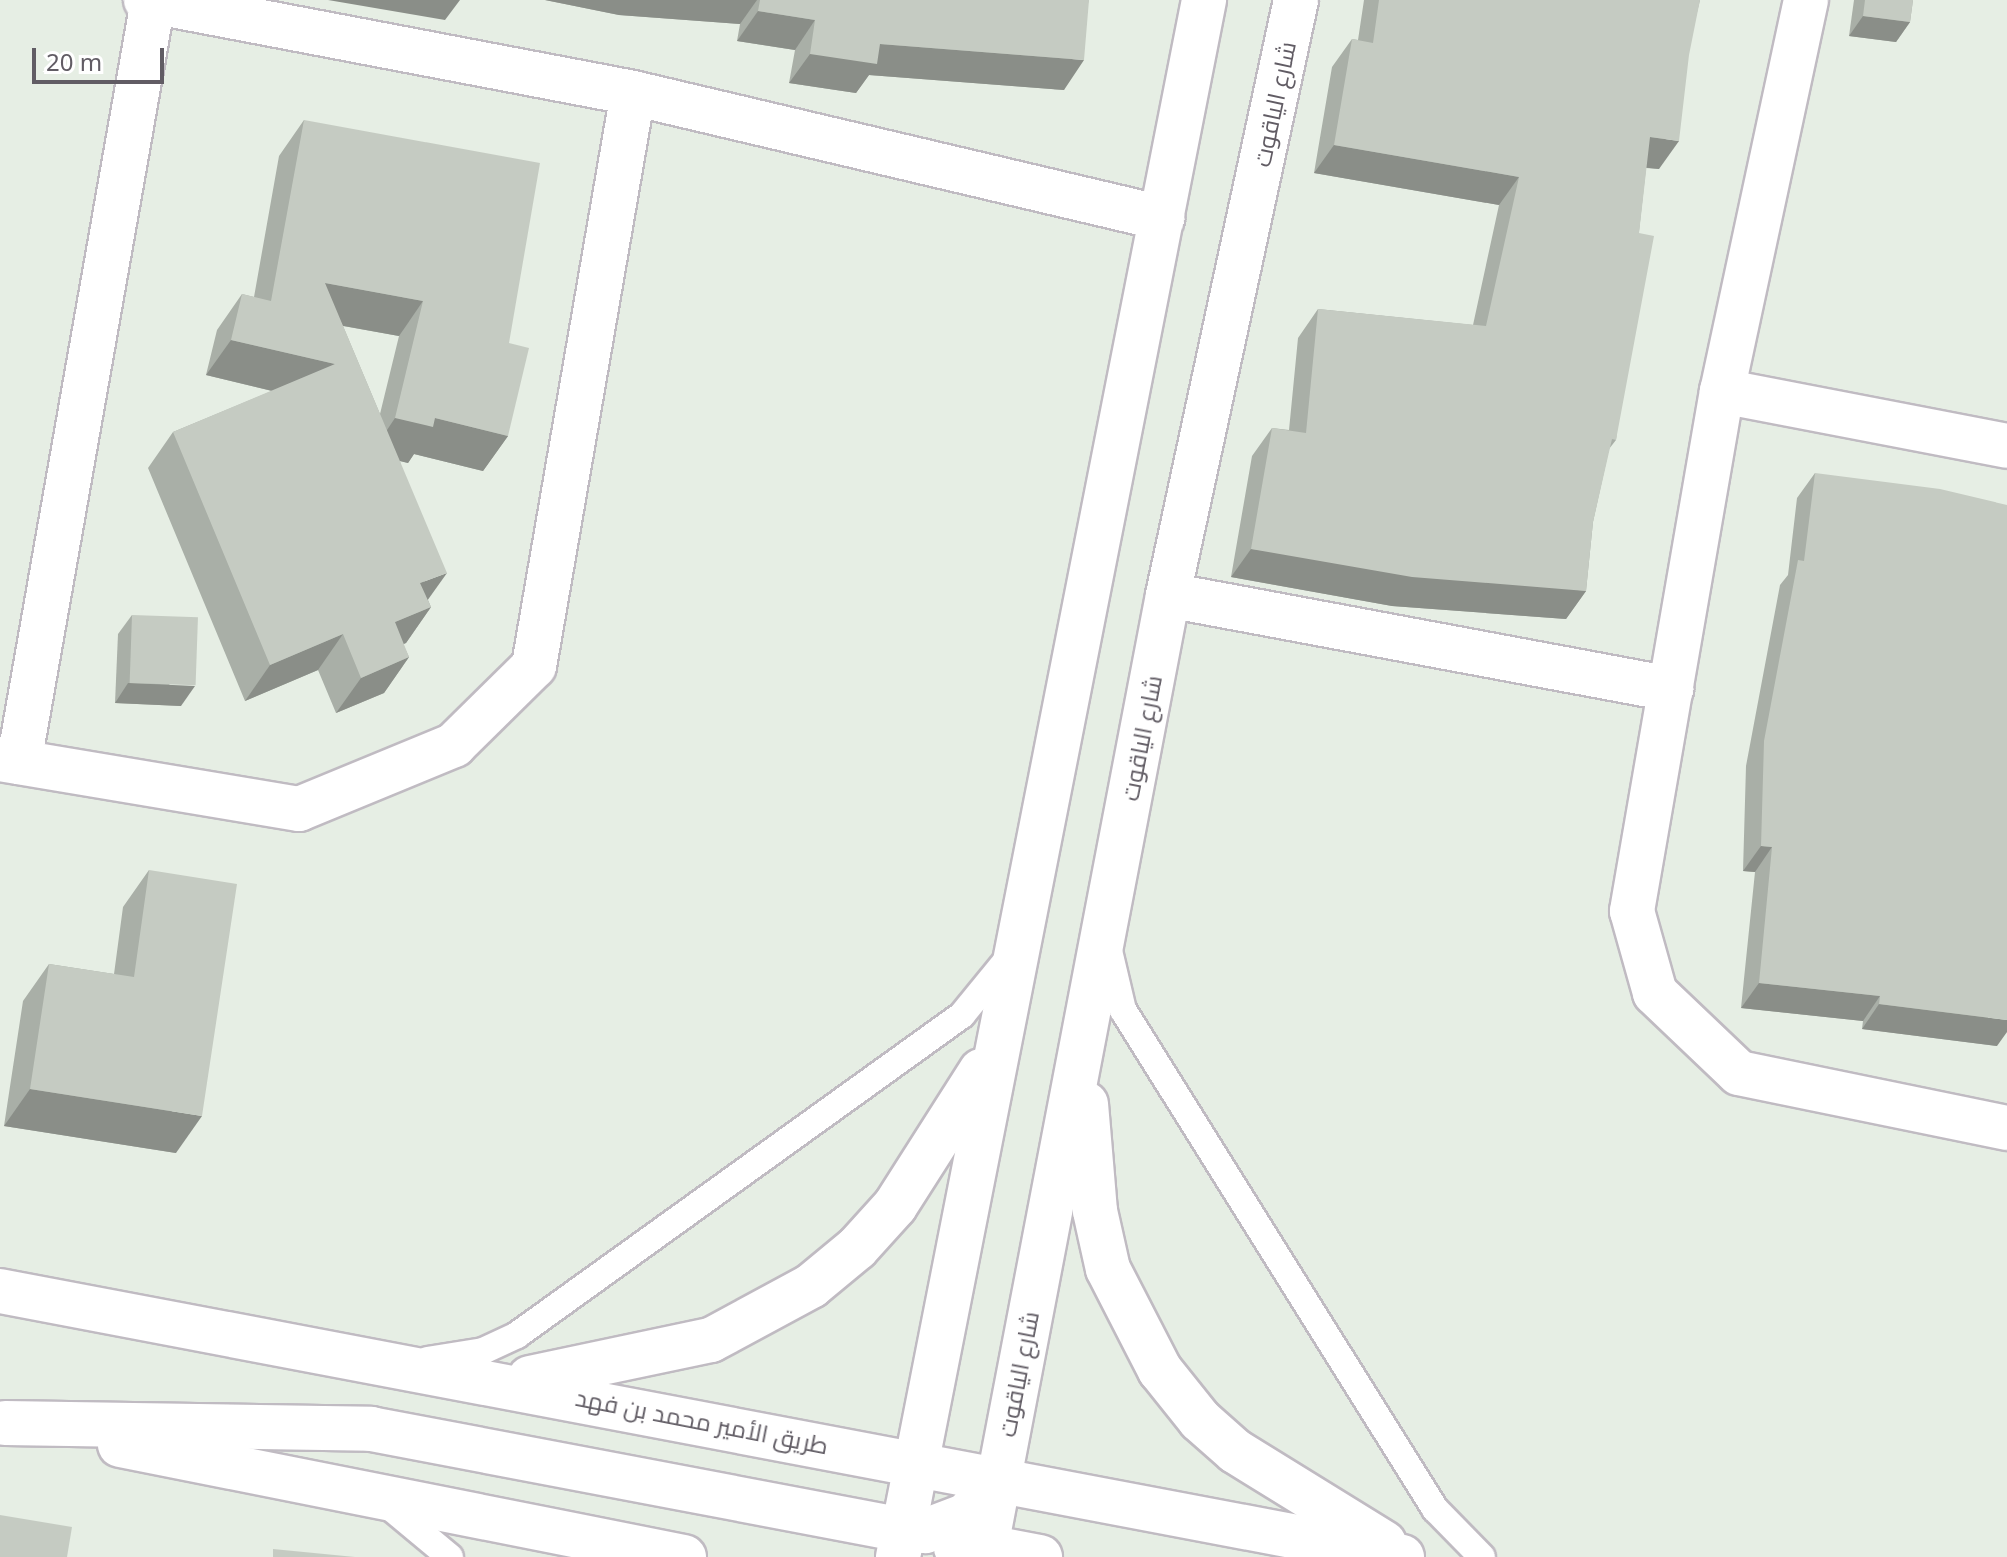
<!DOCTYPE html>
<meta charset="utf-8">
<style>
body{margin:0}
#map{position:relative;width:2007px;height:1557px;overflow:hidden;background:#e6eee4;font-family:"Noto Sans",Cairo,sans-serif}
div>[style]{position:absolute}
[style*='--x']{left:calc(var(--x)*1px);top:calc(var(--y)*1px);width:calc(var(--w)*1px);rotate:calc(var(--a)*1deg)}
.roads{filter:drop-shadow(2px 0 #c0bbc2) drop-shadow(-2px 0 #c0bbc2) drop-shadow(0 2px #c0bbc2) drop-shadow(0 -2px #c0bbc2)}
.service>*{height:26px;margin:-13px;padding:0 13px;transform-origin:13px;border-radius:13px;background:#fff}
.minor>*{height:44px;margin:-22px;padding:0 22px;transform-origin:22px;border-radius:22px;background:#fff}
.tertiary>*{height:44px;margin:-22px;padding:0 22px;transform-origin:22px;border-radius:22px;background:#fff}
.wall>*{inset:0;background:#a9afa7}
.shaded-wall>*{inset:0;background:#8a8e88}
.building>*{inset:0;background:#c5cbc2;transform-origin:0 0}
span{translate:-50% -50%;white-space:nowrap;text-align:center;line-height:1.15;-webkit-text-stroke:7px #fff;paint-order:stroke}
.street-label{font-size:24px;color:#615c64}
.scale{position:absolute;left:32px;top:48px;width:132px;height:36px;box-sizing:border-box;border:4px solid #615c64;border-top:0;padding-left:10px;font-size:24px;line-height:28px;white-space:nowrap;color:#615c64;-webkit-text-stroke:6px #fff;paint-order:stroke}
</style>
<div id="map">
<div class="roads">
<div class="service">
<div style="--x:1110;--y:955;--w:57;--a:76.7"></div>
<div style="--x:1123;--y:1010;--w:589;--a:57.98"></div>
<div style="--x:1435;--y:1509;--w:67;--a:45.6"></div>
<div style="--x:427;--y:1360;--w:57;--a:-9.1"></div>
<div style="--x:483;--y:1351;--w:38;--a:-25"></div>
<div style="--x:517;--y:1335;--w:548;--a:-35.72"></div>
<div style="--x:962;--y:1015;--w:70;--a:-50.8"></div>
<div style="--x:390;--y:1507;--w:78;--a:39.8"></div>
</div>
<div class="minor">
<div style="--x:146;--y:0;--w:496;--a:10.8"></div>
<div style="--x:633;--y:93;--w:544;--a:13.29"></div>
<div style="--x:1806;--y:0;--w:400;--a:102.1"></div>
<div style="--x:1722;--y:391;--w:528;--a:99.82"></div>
<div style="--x:1632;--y:911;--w:85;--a:74.3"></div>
<div style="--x:1655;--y:993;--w:116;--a:43.6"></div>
<div style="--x:1739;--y:1073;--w:274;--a:11.6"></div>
<div style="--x:1722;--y:391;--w:290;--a:10.9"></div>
<div style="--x:1168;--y:595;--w:512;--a:10.59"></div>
<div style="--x:0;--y:759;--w:303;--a:9.5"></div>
<div style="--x:299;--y:809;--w:168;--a:-22.4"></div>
<div style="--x:454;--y:745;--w:112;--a:-44.6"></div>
<div style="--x:534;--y:666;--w:581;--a:-80.2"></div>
<div style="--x:19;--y:762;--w:773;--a:-80.01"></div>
</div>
<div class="tertiary">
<div style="--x:1086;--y:1104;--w:107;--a:85.2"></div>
<div style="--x:1095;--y:1211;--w:59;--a:77.4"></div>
<div style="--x:1108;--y:1269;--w:114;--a:62.8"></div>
<div style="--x:1160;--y:1370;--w:64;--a:51.3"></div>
<div style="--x:1200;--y:1420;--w:47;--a:41.5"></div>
<div style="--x:1235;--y:1451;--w:175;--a:31.7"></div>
<div style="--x:0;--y:1291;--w:1427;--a:10.74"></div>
<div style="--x:530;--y:1378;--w:185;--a:-11.9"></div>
<div style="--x:711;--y:1340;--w:114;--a:-28.4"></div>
<div style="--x:811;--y:1286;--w:60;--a:-39.6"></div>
<div style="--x:857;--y:1248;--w:57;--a:-47.9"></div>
<div style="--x:895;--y:1206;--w:160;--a:-57.5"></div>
<div style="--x:5;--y:1423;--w:366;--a:0.9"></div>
<div style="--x:371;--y:1429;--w:542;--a:10.75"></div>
<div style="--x:903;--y:1530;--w:22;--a:3"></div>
<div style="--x:925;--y:1531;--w:45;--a:-20.9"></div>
<div style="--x:967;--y:1515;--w:48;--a:-50"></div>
<div style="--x:120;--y:1445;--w:575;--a:11.23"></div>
<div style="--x:956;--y:1548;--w:30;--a:-2"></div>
<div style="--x:986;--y:1547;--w:55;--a:10.5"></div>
<div style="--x:898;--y:1557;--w:1587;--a:-78.88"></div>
<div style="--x:984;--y:1557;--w:979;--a:-79.17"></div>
<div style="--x:1168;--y:595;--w:609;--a:-77.86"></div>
</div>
</div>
<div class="wall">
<div style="clip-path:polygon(545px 0,1089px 0,1064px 90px,869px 75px,856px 93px,789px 83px,795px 50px,737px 41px,740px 24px,619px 15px)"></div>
<div style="clip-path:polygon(1364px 0,1700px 0,1659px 169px,1646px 168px,1616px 440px,1609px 449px,1593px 522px,1586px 591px,1566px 619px,1392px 606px,1231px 577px,1252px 456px,1272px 428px,1289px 430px,1298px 338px,1318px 309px,1473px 325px,1499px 205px,1314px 173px,1332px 67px,1352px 39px,1358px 40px)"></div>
<div style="clip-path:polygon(1854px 0,1913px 0,1910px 22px,1896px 42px,1849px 36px)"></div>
<div style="clip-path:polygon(evenodd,304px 120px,509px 343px,508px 436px,483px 471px,414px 454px,408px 463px,400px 461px,428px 600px,431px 607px,406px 643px,403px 644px,409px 657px,384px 693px,336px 713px,318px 670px,245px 701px,148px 468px,173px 432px,272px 391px,206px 375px,217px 330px,242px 294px,254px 297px,279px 156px,304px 120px,343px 326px,399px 336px,380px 414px,343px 326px)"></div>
<div style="clip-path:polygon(1815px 473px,1997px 1046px,1862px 1029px,1863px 1021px,1741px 1008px,1755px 872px,1743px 871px,1746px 766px,1780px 585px,1788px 575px,1797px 498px)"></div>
<div style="clip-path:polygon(132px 615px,181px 706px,115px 703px,118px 634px)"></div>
<div style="clip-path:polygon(149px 870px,176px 1153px,4px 1126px,23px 1001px,49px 964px,114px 974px,123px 907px)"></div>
</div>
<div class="shaded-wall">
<div style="clip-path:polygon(328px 0,460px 0,445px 20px)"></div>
<div style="clip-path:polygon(545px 0,757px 0,740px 24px,619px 15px)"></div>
<div style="clip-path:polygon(758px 11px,815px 20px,795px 50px,737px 41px)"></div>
<div style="clip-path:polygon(1863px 16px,1910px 22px,1896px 42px,1849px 36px)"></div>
<div style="clip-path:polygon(880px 44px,1084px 60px,1064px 90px,869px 75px,856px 93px,789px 83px,810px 54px)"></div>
<div style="clip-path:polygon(1650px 137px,1679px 141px,1659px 169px,1630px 166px)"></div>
<div style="clip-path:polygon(1334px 145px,1519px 177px,1499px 205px,1314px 173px)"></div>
<div style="clip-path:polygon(325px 283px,423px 301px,399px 336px,300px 318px)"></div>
<div style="clip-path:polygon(231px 340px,335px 364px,310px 400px,206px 375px)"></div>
<div style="clip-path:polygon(395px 418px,435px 418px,508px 436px,483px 471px,414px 454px,408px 463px,371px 454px)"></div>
<div style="clip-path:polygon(1251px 549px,1586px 591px,1566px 619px,1392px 606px,1231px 577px)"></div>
<div style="clip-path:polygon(447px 573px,422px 608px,420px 583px)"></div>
<div style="clip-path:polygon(431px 607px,406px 643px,370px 658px,395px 622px)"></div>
<div style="clip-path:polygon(343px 634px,318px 670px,245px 701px,270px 665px)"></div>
<div style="clip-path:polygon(409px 657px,384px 693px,336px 713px,361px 678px)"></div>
<div style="clip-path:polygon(128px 683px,195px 686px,181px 706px,115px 703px)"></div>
<div style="clip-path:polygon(1761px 846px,1772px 847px,1755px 872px,1743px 871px)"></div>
<div style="clip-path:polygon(1759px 983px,1880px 996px,1863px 1021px,1741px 1008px)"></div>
<div style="clip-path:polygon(1879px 1004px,2007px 1020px,2007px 1032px,1997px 1046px,1862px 1029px)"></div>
<div style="clip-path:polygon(30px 1089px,202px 1116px,176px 1153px,4px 1126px)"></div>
</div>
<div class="building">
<div style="clip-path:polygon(760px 0,1089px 0,1084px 60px,880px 44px,877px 64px,810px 54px,815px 20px,758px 11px)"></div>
<div style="clip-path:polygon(1379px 0,1700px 0,1689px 55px,1679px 141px,1650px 137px,1639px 233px,1654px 236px,1616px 440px,1612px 439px,1593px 522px,1586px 591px,1412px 577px,1251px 549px,1272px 428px,1306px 433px,1318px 309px,1486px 326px,1519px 177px,1334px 145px,1352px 39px,1373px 43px)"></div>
<div style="clip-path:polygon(1865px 0,1913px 0,1910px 22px,1863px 16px)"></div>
<div style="clip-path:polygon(304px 120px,540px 163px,509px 343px,529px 348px,508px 436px,435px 418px,433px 427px,395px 418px,423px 301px,325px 283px,447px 573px,420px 583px,431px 607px,395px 622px,409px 657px,361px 678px,343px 634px,270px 665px,173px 432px,335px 364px,231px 340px,242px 294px,271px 301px)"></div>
<div style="clip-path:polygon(1815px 473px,1940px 489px,2007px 505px,2007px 1020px,1879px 1004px,1880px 996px,1759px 983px,1772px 847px,1761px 846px,1764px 741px,1798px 560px,1804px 561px)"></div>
<div style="left:132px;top:615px;width:66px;height:68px;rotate:2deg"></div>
<div style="clip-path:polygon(149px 870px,237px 884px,202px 1116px,30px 1089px,49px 964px,134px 977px)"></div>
<div style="clip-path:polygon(0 1515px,72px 1527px,67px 1557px,0 1557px)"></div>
<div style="clip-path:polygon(273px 1549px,355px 1557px,273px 1557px)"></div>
</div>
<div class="street-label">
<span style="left:1274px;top:104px;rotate:-78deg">شارع الياقوت</span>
<span style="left:1141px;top:738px;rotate:-79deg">شارع الياقوت</span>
<span style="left:1018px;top:1374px;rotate:-79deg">شارع الياقوت</span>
<span style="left:702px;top:1421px;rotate:11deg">طريق الأمير محمد بن فهد</span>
</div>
<div class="scale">20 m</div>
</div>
